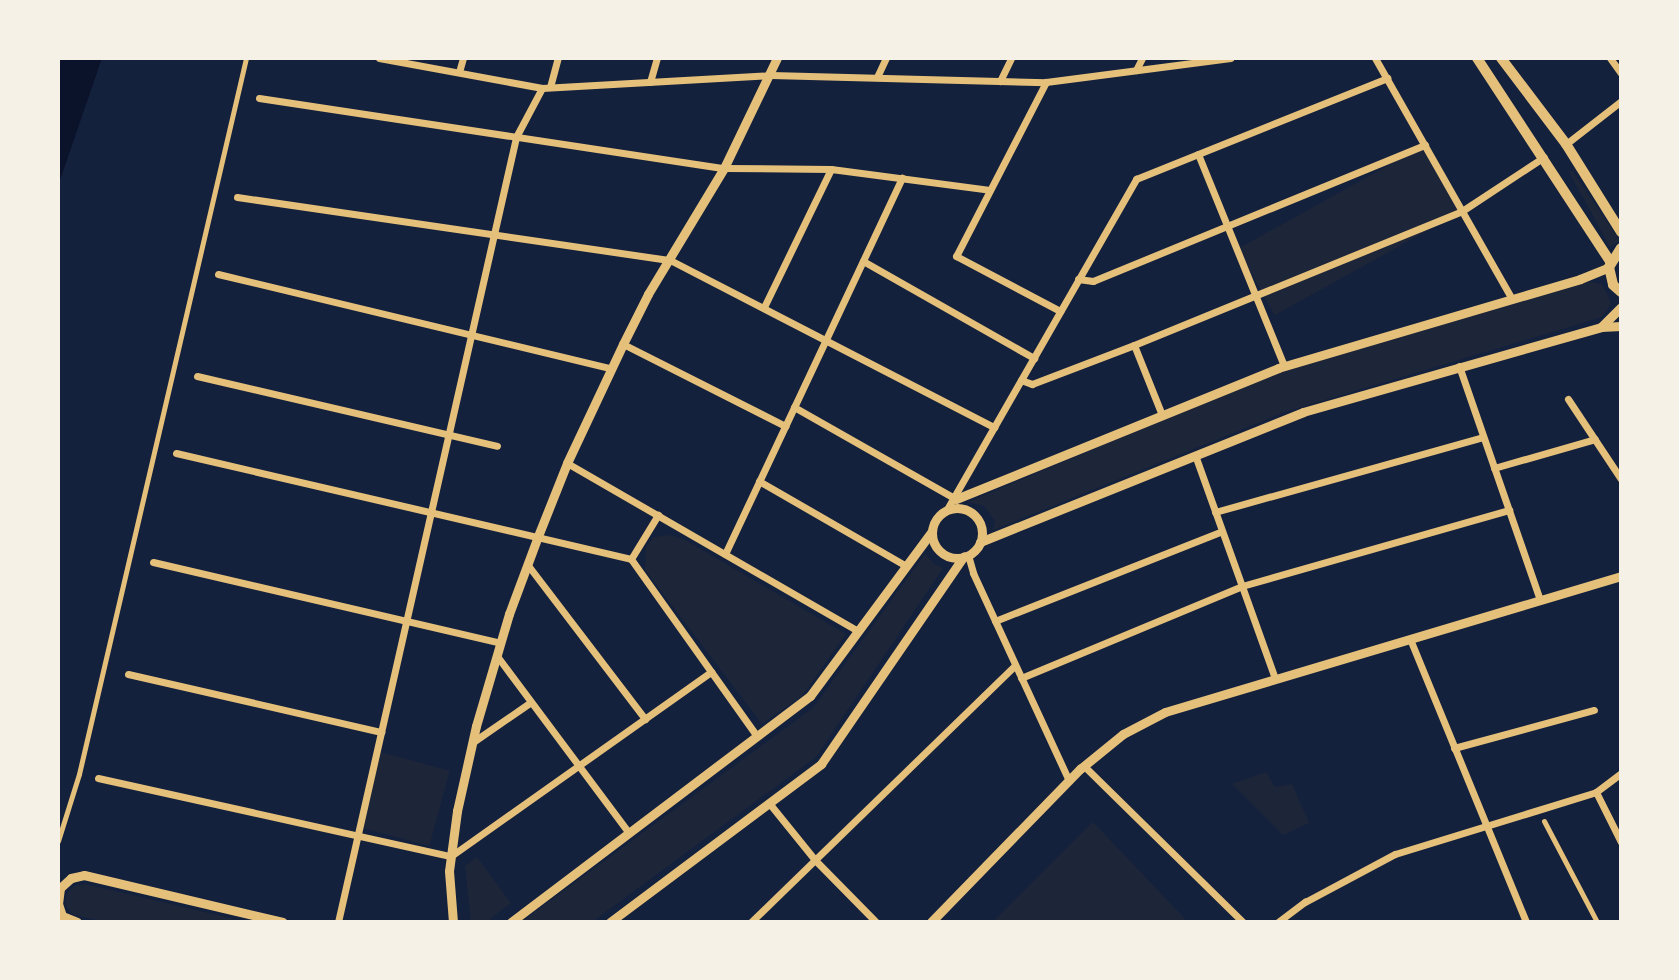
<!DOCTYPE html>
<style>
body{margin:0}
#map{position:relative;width:1679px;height:980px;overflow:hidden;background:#14213d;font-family:Rubik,sans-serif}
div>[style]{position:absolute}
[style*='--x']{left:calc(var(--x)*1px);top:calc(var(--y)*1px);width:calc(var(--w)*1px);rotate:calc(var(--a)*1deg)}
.green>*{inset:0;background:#1d2539;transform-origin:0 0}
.water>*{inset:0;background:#0b132b}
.pedestrian>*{height:5px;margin:-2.5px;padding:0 2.5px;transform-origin:2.5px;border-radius:2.5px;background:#e5c07b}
.minor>*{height:7px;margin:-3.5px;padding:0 3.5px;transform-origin:3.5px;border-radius:3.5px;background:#e5c07b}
.tertiary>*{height:9px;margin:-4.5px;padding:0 4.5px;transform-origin:4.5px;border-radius:4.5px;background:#e5c07b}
.tertiary>.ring{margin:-4.5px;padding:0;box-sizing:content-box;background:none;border:9px solid #e5c07b;border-radius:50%}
.secondary>*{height:10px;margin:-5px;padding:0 5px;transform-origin:5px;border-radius:5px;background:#e5c07b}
span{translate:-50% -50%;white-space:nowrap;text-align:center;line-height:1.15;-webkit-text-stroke:5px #f6f1e7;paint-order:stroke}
.frame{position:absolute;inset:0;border:60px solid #f6f1e7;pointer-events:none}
</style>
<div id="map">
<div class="green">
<div style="left:1425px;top:145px;width:76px;height:214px;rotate:61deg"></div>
<div style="clip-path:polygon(1572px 170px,1620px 241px,1610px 247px,1569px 172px)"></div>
<div style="clip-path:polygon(1587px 281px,1601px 284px,1607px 293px,1611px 304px,1602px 317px,1285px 412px,993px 530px,995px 521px,984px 506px,968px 502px,1273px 374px)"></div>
<div style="clip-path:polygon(670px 535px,685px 540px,846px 634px,802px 696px,762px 724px,645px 570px,646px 546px,654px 537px)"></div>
<div style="clip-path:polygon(925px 554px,934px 564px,943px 568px,816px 757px,592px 922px,521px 922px,813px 708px)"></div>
<div style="left:380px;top:752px;width:72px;height:78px;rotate:15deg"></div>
<div style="clip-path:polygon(1266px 772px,1275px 787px,1292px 784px,1309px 823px,1283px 835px,1232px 784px)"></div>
<div style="clip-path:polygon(1093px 822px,1188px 922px,993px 922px)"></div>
<div style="clip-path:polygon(477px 857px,511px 903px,486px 922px,471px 922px,465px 866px)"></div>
<div style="clip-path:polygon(85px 884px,247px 922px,107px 922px,73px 915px,65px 905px,67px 893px,74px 886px)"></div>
</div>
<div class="water">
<div style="clip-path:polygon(58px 58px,102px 58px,58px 186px)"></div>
</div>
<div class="pedestrian">
<div style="--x:1544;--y:821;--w:114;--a:62.3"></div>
<div style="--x:58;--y:841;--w:70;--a:-72.6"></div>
<div style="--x:79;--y:774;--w:735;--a:-76.87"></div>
</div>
<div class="minor">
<div style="--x:379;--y:58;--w:166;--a:10.4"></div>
<div style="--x:542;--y:88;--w:229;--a:-3.2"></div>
<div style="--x:771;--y:75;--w:275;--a:1.5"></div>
<div style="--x:1046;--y:82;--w:186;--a:-7.4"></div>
<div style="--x:1375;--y:58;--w:277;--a:60.4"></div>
<div style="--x:1610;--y:58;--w:19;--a:54"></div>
<div style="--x:1136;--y:70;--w:13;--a:-63"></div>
<div style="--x:459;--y:72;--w:15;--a:-74"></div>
<div style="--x:877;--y:77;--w:21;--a:-65"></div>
<div style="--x:1000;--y:81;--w:25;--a:-64"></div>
<div style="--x:650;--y:82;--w:25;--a:-74"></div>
<div style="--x:1046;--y:82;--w:196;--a:117.3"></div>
<div style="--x:956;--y:256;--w:118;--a:27.9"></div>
<div style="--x:550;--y:87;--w:30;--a:-75"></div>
<div style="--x:259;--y:98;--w:470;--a:8.6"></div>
<div style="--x:724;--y:168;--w:107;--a:0.5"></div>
<div style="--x:831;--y:169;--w:160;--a:7.5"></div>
<div style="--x:1566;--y:144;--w:70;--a:-38"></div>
<div style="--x:1198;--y:154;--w:229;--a:67.9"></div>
<div style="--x:237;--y:197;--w:438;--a:8.3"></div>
<div style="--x:670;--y:260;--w:365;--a:27.3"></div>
<div style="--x:863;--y:261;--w:197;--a:29.6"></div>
<div style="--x:218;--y:274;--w:404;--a:13.5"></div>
<div style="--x:1078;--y:279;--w:15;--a:8"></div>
<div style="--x:1093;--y:281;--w:359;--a:-22.3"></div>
<div style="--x:764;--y:307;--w:153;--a:-64.1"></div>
<div style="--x:623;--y:344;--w:182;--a:26.8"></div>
<div style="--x:1134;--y:345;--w:75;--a:68.2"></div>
<div style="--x:1459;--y:366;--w:248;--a:70.9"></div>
<div style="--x:197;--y:376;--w:308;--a:13.1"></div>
<div style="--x:1021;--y:380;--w:12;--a:20"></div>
<div style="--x:1032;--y:384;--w:109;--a:-20.9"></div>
<div style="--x:1134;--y:345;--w:354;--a:-22.2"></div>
<div style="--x:1462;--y:211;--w:98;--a:-33.4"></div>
<div style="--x:1568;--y:399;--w:96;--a:56.5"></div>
<div style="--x:794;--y:407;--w:186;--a:29.6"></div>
<div style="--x:176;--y:453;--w:467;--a:13.1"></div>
<div style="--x:631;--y:559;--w:217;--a:54.6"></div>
<div style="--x:1195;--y:455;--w:238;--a:70.3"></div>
<div style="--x:567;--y:463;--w:336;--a:30"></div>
<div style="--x:1494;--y:468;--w:105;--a:-16"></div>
<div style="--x:759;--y:481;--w:170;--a:30"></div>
<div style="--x:946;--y:511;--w:383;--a:-60.2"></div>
<div style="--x:1136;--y:179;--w:271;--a:-21.9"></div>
<div style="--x:1215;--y:512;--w:278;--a:-15.6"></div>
<div style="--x:725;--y:554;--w:416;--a:-64.8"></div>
<div style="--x:968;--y:555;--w:19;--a:74"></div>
<div style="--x:973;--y:573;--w:229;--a:65.2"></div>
<div style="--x:631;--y:559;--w:52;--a:-58.5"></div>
<div style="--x:153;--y:562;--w:356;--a:13.1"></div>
<div style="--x:527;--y:564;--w:195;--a:52.7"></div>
<div style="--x:995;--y:621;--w:244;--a:-21.6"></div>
<div style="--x:1410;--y:639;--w:306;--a:67.7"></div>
<div style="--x:497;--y:656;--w:221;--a:53.3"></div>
<div style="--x:128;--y:674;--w:260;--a:12.9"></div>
<div style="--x:1021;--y:678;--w:239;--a:-22.6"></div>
<div style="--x:1242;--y:586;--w:278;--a:-15.9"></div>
<div style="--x:473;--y:742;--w:70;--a:-34.6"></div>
<div style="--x:1454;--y:748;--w:145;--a:-15.2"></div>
<div style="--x:1084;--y:766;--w:223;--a:44.5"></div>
<div style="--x:98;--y:778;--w:362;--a:12.5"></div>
<div style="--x:451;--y:856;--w:319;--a:-35.3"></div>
<div style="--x:1596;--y:792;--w:56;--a:63.4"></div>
<div style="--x:769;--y:803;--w:73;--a:51.1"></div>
<div style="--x:815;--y:860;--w:87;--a:45.5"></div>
<div style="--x:338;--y:922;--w:805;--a:-77.22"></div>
<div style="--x:516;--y:137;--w:55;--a:-62"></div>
<div style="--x:751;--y:922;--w:368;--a:-44.2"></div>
<div style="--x:1278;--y:922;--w:34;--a:-37"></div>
<div style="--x:1305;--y:902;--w:102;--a:-28.1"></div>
<div style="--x:1395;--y:854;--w:210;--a:-17.1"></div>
<div style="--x:1596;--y:792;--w:31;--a:-37"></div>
</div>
<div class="tertiary">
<div style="--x:1601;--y:327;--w:20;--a:-3"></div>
<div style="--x:956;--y:499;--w:348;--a:-22.1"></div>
<div style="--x:1278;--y:368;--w:315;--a:-16.4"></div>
<div style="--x:1580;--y:279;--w:31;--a:-22"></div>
<div class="ring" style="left:932px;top:508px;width:41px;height:41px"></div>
<div style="--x:980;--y:542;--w:348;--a:-21.9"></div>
<div style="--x:1303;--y:412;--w:310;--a:-15.9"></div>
<div style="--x:1601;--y:327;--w:28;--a:-45"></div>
<div style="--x:77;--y:922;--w:16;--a:-158"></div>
<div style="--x:62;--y:916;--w:13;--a:-108"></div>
<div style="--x:58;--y:904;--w:16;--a:-83"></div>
<div style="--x:60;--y:888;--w:15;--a:-42"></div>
<div style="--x:71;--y:878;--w:13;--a:-13"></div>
<div style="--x:84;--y:875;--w:204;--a:13.3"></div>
<div style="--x:453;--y:922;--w:51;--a:-94.5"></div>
<div style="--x:449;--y:871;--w:61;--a:-82.4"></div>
<div style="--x:457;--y:811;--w:87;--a:-77.4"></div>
<div style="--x:476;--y:726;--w:117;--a:-73.6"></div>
<div style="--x:509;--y:614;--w:83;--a:-69.6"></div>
<div style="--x:538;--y:536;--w:79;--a:-68.3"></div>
<div style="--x:567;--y:463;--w:132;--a:-64.8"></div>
<div style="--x:623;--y:344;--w:56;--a:-63.4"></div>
<div style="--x:648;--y:294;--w:147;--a:-58.9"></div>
<div style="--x:724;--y:168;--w:122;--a:-64.3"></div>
<div style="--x:511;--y:922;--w:375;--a:-37.1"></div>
<div style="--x:810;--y:696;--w:205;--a:-53.5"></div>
<div style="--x:610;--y:922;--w:264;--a:-36.8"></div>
<div style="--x:821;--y:764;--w:252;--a:-55.5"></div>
<div style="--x:931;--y:922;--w:214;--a:-45.8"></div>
<div style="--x:1080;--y:769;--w:55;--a:-39.1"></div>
<div style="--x:1123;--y:734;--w:47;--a:-27.6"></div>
<div style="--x:1165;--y:712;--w:476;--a:-16.6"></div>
</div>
<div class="secondary">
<div style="--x:1477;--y:58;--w:243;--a:56.8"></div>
<div style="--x:1501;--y:58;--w:108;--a:52.9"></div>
<div style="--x:1566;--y:144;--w:104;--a:58"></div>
<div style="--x:1621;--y:248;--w:22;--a:122"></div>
<div style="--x:1609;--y:267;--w:18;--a:77"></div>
<div style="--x:1613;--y:285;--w:11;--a:41"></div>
</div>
<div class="frame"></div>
</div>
